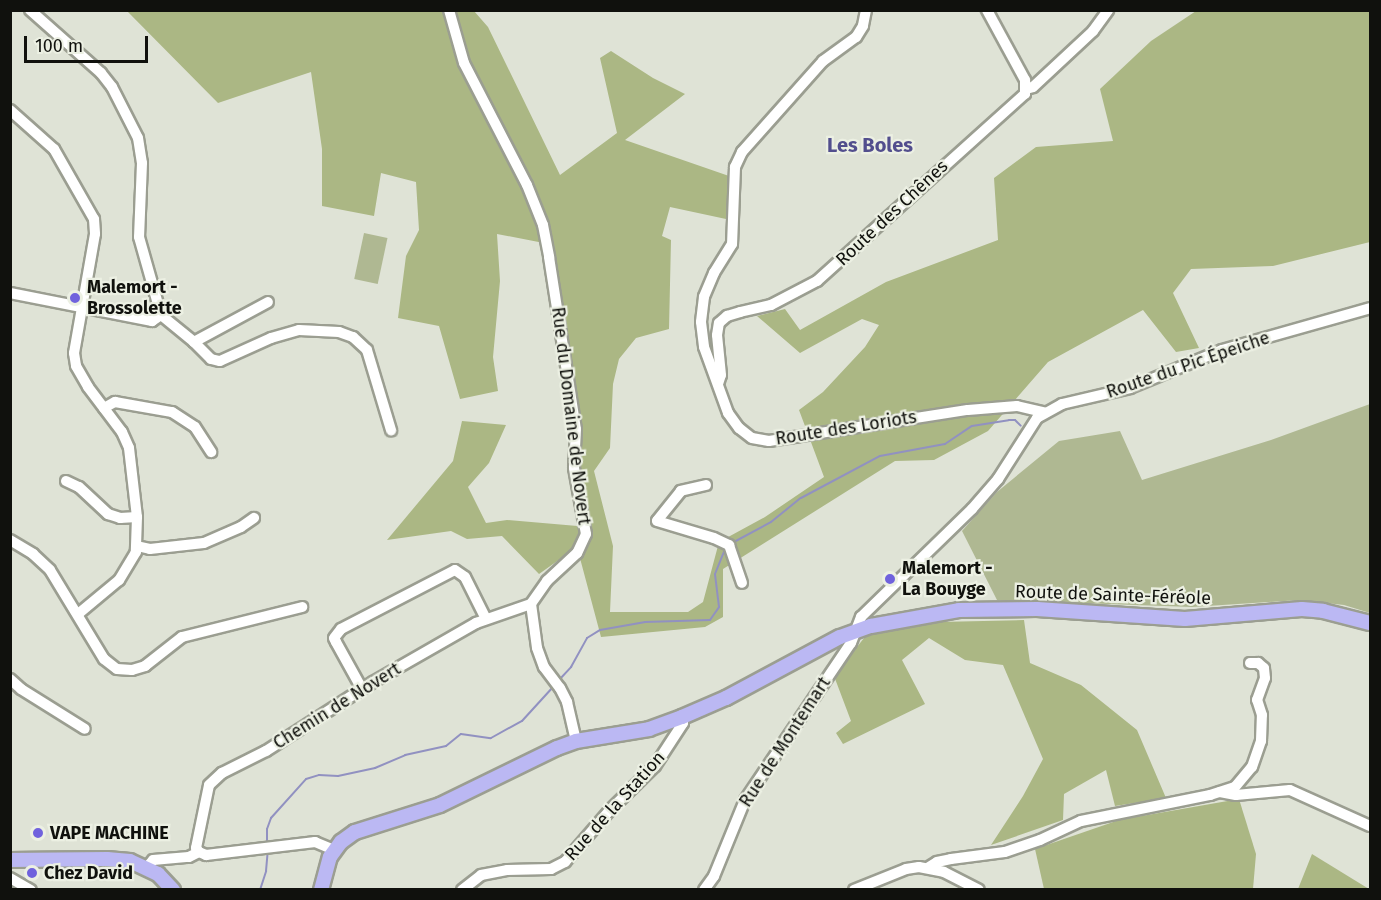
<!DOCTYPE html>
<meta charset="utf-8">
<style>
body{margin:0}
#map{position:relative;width:1381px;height:900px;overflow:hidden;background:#dfe3d6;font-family:"Fira Sans",sans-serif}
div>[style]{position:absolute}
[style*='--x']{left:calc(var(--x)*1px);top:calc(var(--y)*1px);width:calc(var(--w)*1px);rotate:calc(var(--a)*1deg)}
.green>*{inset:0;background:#afb892;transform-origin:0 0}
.forest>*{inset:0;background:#abb784}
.stream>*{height:2px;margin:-1px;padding:0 1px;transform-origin:1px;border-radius:1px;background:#9191c1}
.roads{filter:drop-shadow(2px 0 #9b9e91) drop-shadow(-2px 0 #9b9e91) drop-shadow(0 2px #9b9e91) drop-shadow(0 -2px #9b9e91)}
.minor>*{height:10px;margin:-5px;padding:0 5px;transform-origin:5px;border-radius:5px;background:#fff}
.major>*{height:14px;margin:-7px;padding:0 7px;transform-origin:7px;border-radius:7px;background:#bbb8f3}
.dots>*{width:16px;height:16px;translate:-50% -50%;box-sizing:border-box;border:3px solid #ecf0e3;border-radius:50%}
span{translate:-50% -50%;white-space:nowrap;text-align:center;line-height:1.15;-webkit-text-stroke:4.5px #ecf0e3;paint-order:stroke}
.street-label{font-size:18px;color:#10110d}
.poi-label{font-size:18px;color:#10110d;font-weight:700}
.left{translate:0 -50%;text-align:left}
.neighbourhood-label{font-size:20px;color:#524e8d;font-weight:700}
.frame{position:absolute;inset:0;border:12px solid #10110d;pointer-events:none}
.scale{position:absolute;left:24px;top:36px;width:124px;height:27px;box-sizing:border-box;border:3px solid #10110d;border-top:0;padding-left:8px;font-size:18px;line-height:21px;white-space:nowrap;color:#10110d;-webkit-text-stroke:4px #ecf0e3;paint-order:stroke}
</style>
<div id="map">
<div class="green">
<div style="left:364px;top:233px;width:24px;height:47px;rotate:12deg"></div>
<div style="clip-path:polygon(1370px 404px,1370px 613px,1344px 605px,1300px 600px,1192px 607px,997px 600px,962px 531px,997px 492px,1059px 441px,1120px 431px,1142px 480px,1271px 440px)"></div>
</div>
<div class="forest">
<div style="clip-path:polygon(127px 11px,474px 11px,488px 27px,560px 175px,617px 133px,600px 58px,611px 51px,653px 78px,685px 94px,625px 140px,729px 176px,726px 219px,670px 207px,662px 236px,671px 240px,669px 329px,636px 338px,619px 359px,613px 384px,610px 448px,594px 471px,613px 546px,610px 612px,688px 612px,703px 602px,719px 542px,765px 517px,824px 477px,799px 410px,823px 392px,865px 347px,879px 325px,862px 319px,800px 353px,757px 316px,785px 309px,800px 330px,886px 282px,998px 240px,994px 178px,1036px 147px,1113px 141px,1100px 89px,1151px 41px,1196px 11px,1370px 11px,1370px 242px,1273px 266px,1191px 269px,1173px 293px,1199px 348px,1176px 352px,1143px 310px,1048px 362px,988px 431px,934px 460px,895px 461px,723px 569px,723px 617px,705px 627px,601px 637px,577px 547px,539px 574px,502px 536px,467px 539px,451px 531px,387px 540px,453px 461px,462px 421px,506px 425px,489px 463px,468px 487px,486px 523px,507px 520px,589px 527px,579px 468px,582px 435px,554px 245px,497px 234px,500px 281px,493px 357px,498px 391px,460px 399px,439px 326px,398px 318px,406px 256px,419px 230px,416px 182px,381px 173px,374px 216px,322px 206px,322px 149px,311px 72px,218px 103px)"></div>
<div style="clip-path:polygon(1024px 620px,1030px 663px,1081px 685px,1137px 730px,1166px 798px,1115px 806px,1106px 770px,1064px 794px,1063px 820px,991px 845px,1023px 796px,1043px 759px,1003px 665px,965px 660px,929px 638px,902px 660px,925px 704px,843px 744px,836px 733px,851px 721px,834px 676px,868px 633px,938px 622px)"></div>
<div style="clip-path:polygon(1239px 799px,1256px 854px,1253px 889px,1044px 889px,1035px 849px,1119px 820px)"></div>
<div style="clip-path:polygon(1312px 854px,1369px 889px,1298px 889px)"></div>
</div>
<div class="stream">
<div style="--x:732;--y:543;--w:44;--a:-28.3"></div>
<div style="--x:771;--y:522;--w:38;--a:-39"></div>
<div style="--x:801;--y:498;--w:89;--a:-28"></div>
<div style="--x:880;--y:456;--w:66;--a:-10.5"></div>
<div style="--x:945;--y:444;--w:32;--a:-34"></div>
<div style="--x:972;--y:426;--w:37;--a:-9"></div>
<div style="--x:1009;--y:420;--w:6;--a:0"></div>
<div style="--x:1015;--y:420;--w:8;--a:45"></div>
<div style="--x:559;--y:680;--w:18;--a:-47"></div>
<div style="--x:571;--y:667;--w:33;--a:-61"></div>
<div style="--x:587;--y:638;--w:15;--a:-32"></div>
<div style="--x:600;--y:630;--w:46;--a:-10.1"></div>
<div style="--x:645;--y:622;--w:65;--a:-1.8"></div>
<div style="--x:710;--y:620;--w:16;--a:-55"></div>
<div style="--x:719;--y:607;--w:33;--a:-97"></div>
<div style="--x:715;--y:574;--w:27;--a:-68"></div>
<div style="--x:267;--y:844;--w:15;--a:-90"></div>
<div style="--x:267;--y:829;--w:12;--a:-70"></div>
<div style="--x:271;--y:818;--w:52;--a:-48.1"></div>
<div style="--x:306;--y:779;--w:14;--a:-17"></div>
<div style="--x:319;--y:775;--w:19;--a:3"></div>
<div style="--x:338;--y:776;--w:38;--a:-12"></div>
<div style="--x:375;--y:768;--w:33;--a:-23"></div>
<div style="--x:405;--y:755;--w:42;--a:-12.4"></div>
<div style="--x:446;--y:746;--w:19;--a:-39"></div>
<div style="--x:461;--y:734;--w:30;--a:8"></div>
<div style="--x:491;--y:738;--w:35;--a:-29"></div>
<div style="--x:522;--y:721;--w:46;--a:-47.6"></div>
<div style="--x:260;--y:890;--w:20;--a:-72"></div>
<div style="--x:266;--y:871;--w:21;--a:-85"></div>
</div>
<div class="roads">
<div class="minor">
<div style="--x:30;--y:10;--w:95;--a:41.6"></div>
<div style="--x:101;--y:73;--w:18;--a:52"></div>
<div style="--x:112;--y:87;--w:57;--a:63"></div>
<div style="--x:138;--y:138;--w:25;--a:81"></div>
<div style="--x:142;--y:163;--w:74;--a:92.3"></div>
<div style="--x:139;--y:237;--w:81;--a:74.2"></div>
<div style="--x:449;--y:10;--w:55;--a:74.2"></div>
<div style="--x:464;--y:63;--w:137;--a:62.7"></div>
<div style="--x:527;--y:185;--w:43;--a:68.2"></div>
<div style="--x:543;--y:225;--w:33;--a:79"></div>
<div style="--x:549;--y:257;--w:174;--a:81.1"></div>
<div style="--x:576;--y:429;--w:39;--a:93"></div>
<div style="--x:574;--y:468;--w:67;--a:79.7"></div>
<div style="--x:586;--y:534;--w:21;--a:115"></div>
<div style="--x:577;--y:553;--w:41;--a:137"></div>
<div style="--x:547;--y:581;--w:28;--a:125"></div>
<div style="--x:531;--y:604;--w:44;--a:82.2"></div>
<div style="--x:537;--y:648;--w:20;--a:70"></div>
<div style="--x:544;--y:667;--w:26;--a:53"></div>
<div style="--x:560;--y:688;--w:16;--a:63"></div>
<div style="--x:567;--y:702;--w:40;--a:77"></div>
<div style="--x:866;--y:10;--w:16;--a:101"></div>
<div style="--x:863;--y:26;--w:13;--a:122"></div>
<div style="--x:856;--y:37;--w:41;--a:144"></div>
<div style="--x:823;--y:61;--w:122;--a:131.7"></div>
<div style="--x:742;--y:152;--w:17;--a:115"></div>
<div style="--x:735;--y:167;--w:77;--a:92.2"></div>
<div style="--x:732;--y:244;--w:34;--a:122"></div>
<div style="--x:714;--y:273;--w:26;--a:113"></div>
<div style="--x:704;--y:297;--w:25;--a:97"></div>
<div style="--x:701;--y:322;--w:25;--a:83"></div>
<div style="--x:704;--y:347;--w:70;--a:70"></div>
<div style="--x:728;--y:413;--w:19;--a:54"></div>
<div style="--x:739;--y:428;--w:16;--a:38"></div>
<div style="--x:752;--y:438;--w:17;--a:10"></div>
<div style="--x:769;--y:441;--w:201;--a:-8.9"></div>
<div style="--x:968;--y:410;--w:49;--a:-4.7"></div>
<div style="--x:1017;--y:406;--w:28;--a:13"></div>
<div style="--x:1026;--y:89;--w:7;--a:-16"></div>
<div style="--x:1033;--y:87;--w:82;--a:-43"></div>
<div style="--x:1093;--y:31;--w:26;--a:-54"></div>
<div style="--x:10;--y:110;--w:59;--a:41.6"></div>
<div style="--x:54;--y:149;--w:81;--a:60.3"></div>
<div style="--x:94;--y:219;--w:15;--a:86"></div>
<div style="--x:95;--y:234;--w:121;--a:100"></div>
<div style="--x:74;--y:353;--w:13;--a:81"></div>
<div style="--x:76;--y:366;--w:24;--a:60"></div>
<div style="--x:88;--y:387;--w:56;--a:52.9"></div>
<div style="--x:122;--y:432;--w:17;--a:66"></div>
<div style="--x:129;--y:448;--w:69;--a:83.4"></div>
<div style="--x:137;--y:517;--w:35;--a:92"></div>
<div style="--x:136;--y:552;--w:33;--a:121"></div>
<div style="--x:119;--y:580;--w:53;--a:140.3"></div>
<div style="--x:10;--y:293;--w:145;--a:11.2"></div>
<div style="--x:152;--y:321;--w:11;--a:-34"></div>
<div style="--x:161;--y:315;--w:43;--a:39.3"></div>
<div style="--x:194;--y:342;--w:84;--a:-28.4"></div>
<div style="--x:194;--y:342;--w:24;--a:45"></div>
<div style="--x:211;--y:359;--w:9;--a:13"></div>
<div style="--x:220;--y:361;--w:56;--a:-24.3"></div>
<div style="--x:271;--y:338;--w:29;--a:-16"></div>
<div style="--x:299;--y:330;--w:40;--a:2.9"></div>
<div style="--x:339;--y:332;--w:15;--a:20"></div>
<div style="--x:353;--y:337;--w:19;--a:43"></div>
<div style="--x:367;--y:350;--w:84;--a:73.3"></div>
<div style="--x:718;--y:384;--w:9;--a:-72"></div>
<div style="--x:721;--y:375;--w:40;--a:-95.7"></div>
<div style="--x:717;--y:335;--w:12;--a:-81"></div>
<div style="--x:719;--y:323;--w:11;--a:-41"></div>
<div style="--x:727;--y:316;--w:14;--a:-17"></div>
<div style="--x:740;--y:312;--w:32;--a:-13"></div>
<div style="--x:771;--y:305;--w:52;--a:-27.6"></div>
<div style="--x:817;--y:281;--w:280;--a:-42"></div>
<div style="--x:1025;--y:94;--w:14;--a:-90"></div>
<div style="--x:1025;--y:80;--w:80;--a:-118.5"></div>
<div style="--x:104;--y:408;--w:13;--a:-29"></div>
<div style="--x:115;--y:402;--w:58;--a:10"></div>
<div style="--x:172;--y:412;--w:27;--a:33"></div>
<div style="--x:195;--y:427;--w:30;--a:57"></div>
<div style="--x:66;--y:481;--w:14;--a:25"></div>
<div style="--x:79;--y:487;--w:40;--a:43"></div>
<div style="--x:108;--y:514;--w:13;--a:18"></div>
<div style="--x:120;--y:518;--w:17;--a:-3"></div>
<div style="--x:706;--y:485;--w:26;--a:167"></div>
<div style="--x:681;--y:491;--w:38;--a:129"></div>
<div style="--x:657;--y:521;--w:59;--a:16.6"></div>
<div style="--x:714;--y:538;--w:17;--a:25"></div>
<div style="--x:729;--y:545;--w:40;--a:71.1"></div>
<div style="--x:10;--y:540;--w:27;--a:31"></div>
<div style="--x:33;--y:554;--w:23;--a:43"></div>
<div style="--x:50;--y:570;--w:104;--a:58.8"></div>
<div style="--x:104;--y:659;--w:16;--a:38"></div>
<div style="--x:117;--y:669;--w:15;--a:4"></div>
<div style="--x:132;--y:670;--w:14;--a:-17"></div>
<div style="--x:145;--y:666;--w:47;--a:-38.1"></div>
<div style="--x:182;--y:637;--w:124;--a:-14"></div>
<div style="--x:137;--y:546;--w:13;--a:13"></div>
<div style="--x:150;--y:549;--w:54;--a:-6.3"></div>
<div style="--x:204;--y:543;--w:40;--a:-23.4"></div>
<div style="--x:241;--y:527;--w:16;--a:-35"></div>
<div style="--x:10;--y:679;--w:15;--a:42"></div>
<div style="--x:21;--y:689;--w:75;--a:32"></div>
<div style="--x:362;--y:689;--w:54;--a:-119"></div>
<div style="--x:336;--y:642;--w:4;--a:-117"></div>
<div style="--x:334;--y:638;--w:11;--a:-52"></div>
<div style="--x:341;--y:629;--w:128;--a:-27.4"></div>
<div style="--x:455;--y:570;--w:12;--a:35"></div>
<div style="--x:465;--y:577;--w:47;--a:63.4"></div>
<div style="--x:1220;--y:792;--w:16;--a:11"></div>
<div style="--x:1236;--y:795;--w:54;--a:-5.3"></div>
<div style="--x:1290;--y:790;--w:88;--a:24.2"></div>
<div style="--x:199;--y:852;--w:5;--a:-127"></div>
<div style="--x:196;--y:848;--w:64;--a:-78.3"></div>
<div style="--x:209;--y:785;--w:18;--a:-43"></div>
<div style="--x:222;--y:773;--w:49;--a:-26.6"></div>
<div style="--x:266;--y:751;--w:127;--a:-32.8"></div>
<div style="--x:373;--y:682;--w:119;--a:-29.8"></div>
<div style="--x:476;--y:623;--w:58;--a:-19.1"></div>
<div style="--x:199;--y:852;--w:8;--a:23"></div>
<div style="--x:206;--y:855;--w:110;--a:-6.8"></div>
<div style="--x:315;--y:842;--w:21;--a:23"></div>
<div style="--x:147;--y:867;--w:9;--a:-49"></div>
<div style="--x:153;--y:860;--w:36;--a:-5"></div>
<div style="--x:189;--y:857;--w:11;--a:-27"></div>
<div style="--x:929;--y:867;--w:9;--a:-32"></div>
<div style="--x:937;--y:862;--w:14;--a:-12"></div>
<div style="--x:951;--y:859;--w:54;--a:-7.4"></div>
<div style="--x:1005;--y:852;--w:37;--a:-19"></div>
<div style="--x:1040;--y:840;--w:45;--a:-24.9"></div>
<div style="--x:1081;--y:821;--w:132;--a:-11.4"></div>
<div style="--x:1210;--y:795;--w:26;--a:-18"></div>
<div style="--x:1235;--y:787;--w:26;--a:-50"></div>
<div style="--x:1252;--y:767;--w:28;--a:-71"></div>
<div style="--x:1261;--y:741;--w:26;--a:-88"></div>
<div style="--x:1262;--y:715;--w:16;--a:-108"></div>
<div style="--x:1257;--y:700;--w:23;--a:-70"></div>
<div style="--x:1265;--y:678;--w:10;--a:-96"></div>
<div style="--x:1264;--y:668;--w:8;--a:-140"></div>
<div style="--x:1258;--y:663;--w:8;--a:180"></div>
<div style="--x:10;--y:878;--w:24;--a:30"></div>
<div style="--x:462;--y:890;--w:24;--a:-38"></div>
<div style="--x:481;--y:875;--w:26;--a:-11"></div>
<div style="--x:507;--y:870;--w:44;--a:-1.3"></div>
<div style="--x:551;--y:869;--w:16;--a:-27"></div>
<div style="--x:565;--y:862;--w:69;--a:-49.1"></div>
<div style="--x:610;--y:810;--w:63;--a:-44.4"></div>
<div style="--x:655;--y:766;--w:51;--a:-56.9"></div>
<div style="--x:683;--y:723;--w:6;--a:-99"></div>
<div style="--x:704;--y:890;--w:17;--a:-54"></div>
<div style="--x:714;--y:876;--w:82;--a:-67.8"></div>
<div style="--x:745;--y:800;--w:189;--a:-56"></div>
<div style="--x:851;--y:643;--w:28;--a:-69"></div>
<div style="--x:861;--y:617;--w:155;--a:-44.2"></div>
<div style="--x:972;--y:509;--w:40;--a:-49"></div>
<div style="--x:998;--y:479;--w:72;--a:-57.4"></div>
<div style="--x:1037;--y:418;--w:29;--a:-29"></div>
<div style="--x:1062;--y:404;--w:70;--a:-13.2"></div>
<div style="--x:1130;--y:388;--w:100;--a:-22.4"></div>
<div style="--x:1222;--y:350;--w:154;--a:-15.8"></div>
<div style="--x:854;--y:890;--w:56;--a:-22"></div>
<div style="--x:906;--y:869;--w:13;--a:-9"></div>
<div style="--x:919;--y:867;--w:25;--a:11"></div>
<div style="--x:944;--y:872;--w:39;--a:27"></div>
</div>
<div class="major">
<div style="--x:10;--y:860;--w:97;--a:-0.6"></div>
<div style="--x:107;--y:859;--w:23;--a:5"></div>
<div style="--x:130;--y:861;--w:31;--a:25"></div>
<div style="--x:158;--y:874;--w:22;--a:47"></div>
<div style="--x:321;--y:890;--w:34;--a:-75"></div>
<div style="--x:330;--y:857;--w:19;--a:-54"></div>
<div style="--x:341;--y:842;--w:17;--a:-36"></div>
<div style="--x:355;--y:832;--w:89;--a:-17.6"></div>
<div style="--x:440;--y:805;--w:130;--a:-26"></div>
<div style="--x:557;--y:748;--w:20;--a:-20"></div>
<div style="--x:576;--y:741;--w:74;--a:-9.3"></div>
<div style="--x:649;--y:729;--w:35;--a:-20"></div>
<div style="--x:682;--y:717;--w:48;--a:-23.4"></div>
<div style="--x:726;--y:698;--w:129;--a:-28.2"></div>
<div style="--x:840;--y:637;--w:33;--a:-20"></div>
<div style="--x:871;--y:626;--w:89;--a:-10.3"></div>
<div style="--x:959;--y:610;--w:78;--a:-0.7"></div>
<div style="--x:1037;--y:609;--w:148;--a:3.9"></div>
<div style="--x:1185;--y:619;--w:117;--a:-4.9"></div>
<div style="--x:1302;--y:609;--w:21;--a:5"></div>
<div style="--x:1323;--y:611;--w:49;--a:14.3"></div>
</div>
</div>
<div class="dots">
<div style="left:75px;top:298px;background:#7062dd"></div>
<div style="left:890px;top:579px;background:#7062dd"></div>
<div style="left:38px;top:833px;background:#7062dd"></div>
<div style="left:32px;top:873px;background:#7062dd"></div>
</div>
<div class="street-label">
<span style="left:892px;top:213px;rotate:-43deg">Route des Chênes</span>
<span style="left:1188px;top:365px;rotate:-19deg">Route du Pic Épeiche</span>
<span style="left:571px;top:416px;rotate:83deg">Rue du Domaine de Novert</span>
<span style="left:846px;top:428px;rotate:-9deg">Route des Loriots</span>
<span style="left:1113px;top:595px;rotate:2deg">Route de Sainte-Féréole</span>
<span style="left:337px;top:706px;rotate:-32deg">Chemin de Novert</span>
<span style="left:785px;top:742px;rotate:-57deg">Rue de Montemart</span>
<span style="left:615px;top:806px;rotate:-48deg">Rue de la Station</span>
</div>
<div class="poi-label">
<span class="left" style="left:87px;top:298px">Malemort -<br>Brossolette</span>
<span class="left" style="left:902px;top:579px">Malemort -<br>La Bouyge</span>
<span class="left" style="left:50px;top:833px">VAPE MACHINE</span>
<span class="left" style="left:44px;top:873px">Chez David</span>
</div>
<div class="neighbourhood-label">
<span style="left:870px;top:145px">Les Boles</span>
</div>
<div class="frame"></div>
<div class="scale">100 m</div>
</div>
